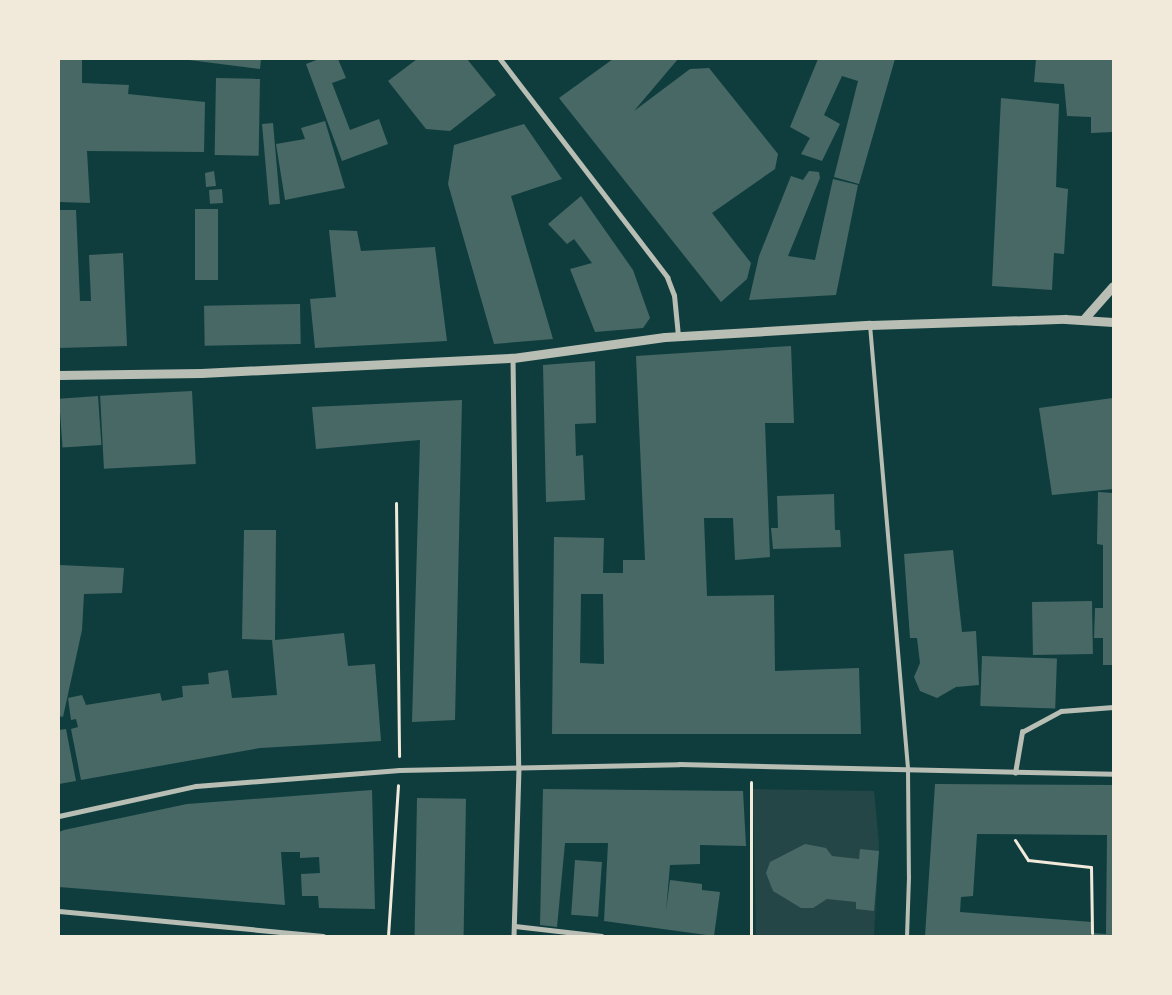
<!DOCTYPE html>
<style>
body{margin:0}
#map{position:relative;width:1172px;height:995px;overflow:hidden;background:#0f3d3e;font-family:"Archivo Narrow",sans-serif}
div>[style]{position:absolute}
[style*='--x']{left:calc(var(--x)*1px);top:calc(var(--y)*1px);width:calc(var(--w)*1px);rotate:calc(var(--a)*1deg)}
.green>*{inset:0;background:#244646}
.building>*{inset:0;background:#486865;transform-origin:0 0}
.path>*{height:3px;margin:-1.5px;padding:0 1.5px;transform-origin:1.5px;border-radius:1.5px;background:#f1e9da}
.service>*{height:4px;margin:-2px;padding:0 2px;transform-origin:2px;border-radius:2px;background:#b8beb3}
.pedestrian>*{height:4.5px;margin:-2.25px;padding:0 2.25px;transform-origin:2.25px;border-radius:2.25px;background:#b8beb3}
.minor>*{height:5px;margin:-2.5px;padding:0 2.5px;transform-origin:2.5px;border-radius:2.5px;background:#b8beb3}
.tertiary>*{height:9px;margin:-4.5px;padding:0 4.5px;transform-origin:4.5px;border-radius:4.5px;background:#b8beb3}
span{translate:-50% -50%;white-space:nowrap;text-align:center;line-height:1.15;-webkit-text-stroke:4px #f1e9da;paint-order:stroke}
.frame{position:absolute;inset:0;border:60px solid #f1e9da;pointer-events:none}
</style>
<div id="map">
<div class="green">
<div style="clip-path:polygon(753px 789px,874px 791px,879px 844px,874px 936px,756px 936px)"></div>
</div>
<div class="building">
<div style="clip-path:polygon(59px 59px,82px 59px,82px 83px,129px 85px,128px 94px,205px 102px,204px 152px,87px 151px,90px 203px,59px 202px)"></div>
<div style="clip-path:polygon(181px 59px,261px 59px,260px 69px)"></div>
<div style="clip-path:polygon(319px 59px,338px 59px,346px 78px,332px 83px,350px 130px,379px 119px,388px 144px,342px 161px,306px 64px)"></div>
<div style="clip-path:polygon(417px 59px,467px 59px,496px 95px,450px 131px,426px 129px,388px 81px)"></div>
<div style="clip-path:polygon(613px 59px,678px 59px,634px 111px,690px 69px,709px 68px,778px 154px,775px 169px,712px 213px,751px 263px,747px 279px,721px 302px,559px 98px)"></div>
<div style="clip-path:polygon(818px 59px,895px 59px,859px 184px,834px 177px,858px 81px,842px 76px,824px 115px,840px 124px,822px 161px,801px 154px,810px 138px,790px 127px)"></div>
<div style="clip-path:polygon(1036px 59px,1113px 59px,1113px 132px,1091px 133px,1091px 117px,1067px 116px,1064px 84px,1034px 82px)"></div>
<div style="left:216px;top:78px;width:44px;height:77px;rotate:1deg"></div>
<div style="clip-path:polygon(1001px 98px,1059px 104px,1056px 187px,1068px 189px,1064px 254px,1054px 253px,1052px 290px,992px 286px)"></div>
<div style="clip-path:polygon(325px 121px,345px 188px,285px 200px,276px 144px,305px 139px,301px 128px)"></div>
<div style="left:273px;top:123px;width:81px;height:11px;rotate:85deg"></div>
<div style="clip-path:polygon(524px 124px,562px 179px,511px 196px,553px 339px,494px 344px,448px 184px,454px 145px)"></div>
<div style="clip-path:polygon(214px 171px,216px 186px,206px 187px,205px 173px)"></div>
<div style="clip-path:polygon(809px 171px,819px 172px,820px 178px,788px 256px,815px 260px,833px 179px,858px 185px,836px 295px,749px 300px,759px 256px,791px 176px,803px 180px)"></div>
<div style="left:222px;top:189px;width:14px;height:13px;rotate:86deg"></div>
<div style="clip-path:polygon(581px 196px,633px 270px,650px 318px,643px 328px,595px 332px,570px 269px,592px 263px,574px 239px,567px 244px,548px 224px)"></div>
<div style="left:195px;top:209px;width:23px;height:71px"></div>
<div style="clip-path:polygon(59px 210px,76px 210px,80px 301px,91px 301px,89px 255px,123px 253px,127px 346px,59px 348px)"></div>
<div style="clip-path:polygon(329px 230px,357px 231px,361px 251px,435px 247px,447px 341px,315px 348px,310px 299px,336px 297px)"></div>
<div style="left:300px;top:304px;width:40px;height:96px;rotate:89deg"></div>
<div style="clip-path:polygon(evenodd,791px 346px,794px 423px,765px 423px,770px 557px,735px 560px,733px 518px,704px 518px,707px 596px,774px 595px,775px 671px,859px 668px,861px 734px,552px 734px,554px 537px,604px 538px,603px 573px,623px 573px,623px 560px,645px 560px,636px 356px,791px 346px,581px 594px,603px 594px,604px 664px,580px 663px,581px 594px)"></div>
<div style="clip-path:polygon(595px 361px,596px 423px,575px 424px,576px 456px,583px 455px,585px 500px,546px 502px,543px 365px)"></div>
<div style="left:192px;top:391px;width:73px;height:92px;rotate:87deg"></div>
<div style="left:98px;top:396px;width:49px;height:39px;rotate:86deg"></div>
<div style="clip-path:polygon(1113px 398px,1113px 489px,1052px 495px,1039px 408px)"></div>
<div style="clip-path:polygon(462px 400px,455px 720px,412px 722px,420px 440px,316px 449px,312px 407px)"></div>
<div style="clip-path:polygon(1098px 492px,1113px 493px,1113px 665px,1103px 665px,1103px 638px,1094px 638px,1095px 608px,1103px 608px,1103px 545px,1097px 544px)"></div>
<div style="clip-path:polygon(834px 494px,835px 530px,840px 530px,841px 547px,773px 549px,771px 528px,778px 528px,777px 496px)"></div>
<div style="clip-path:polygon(244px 530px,276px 530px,275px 640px,344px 633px,348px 666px,375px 664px,381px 741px,260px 748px,81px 780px,71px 729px,78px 727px,76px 719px,71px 720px,68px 698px,82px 695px,86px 705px,160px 693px,162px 701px,183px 697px,182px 686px,209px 684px,208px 673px,228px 670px,232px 698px,277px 695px,272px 640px,242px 639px)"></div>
<div style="clip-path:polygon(953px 550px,962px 632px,976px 631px,979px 685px,956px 687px,937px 698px,920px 691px,914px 677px,920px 663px,917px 638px,910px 638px,904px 554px)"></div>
<div style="clip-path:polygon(59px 565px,124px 568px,122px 593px,84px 594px,82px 630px,63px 717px,59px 716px)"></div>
<div style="left:1092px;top:601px;width:53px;height:60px;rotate:89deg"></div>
<div style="left:982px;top:656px;width:75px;height:50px;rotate:2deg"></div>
<div style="clip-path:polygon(66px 729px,76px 781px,59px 784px,59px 730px)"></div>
<div style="clip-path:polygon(evenodd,935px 784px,1113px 785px,1113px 936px,925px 936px,935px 784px,977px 834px,1107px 835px,1106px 934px,1092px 933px,1092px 922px,960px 912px,961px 897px,973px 896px,977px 834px)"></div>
<div style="clip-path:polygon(543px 789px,743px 791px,746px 846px,700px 845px,700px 864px,670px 865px,666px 911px,670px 880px,702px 884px,702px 890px,720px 892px,714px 936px,604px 921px,608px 843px,565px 843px,557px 927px,540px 925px)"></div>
<div style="clip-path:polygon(372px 790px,375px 909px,319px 908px,318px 896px,302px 896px,301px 874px,320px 873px,319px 857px,300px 858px,300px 852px,281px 852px,285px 905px,59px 887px,59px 832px,64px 830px,187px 804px)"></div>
<div style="left:417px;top:798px;width:49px;height:138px;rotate:1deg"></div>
<div style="clip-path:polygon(805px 844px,826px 848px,832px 856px,859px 859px,860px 849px,879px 851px,874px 911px,856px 909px,856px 902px,827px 899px,813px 908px,801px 908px,773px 891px,766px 873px,770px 862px)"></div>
<div style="left:575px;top:860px;width:27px;height:55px;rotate:4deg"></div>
</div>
<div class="path">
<div style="--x:396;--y:503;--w:253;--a:89.3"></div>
<div style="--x:1015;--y:840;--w:24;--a:57"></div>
<div style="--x:1028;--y:860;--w:63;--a:6.3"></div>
<div style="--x:1091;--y:867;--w:66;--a:89.1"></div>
<div style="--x:388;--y:936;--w:151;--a:-86.2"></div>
<div style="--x:751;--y:936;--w:154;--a:-90"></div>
</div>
<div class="service">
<div style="--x:870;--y:325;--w:447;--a:85.1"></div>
<div style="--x:908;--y:770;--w:107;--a:89.5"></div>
<div style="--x:909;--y:877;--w:59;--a:91.9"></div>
</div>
<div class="pedestrian">
<div style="--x:513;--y:358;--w:410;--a:89.2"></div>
<div style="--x:519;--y:768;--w:168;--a:91.7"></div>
<div style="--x:1015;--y:773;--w:42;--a:-80.3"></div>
<div style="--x:1022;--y:732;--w:44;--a:-28.3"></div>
<div style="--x:1061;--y:711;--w:52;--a:-4.4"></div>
<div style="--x:59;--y:816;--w:140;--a:-12.4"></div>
<div style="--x:196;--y:786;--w:204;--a:-4.5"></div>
<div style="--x:399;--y:770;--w:280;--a:-1.2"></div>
<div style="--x:679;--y:764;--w:434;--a:1.3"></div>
<div style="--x:59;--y:911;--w:265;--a:5.4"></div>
<div style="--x:515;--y:926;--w:87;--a:6.6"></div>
</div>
<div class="minor">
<div style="--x:500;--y:59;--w:275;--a:52.5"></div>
<div style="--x:667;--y:277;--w:19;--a:69"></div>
<div style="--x:674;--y:295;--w:41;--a:84.4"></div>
</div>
<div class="tertiary">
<div style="--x:1083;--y:320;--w:45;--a:-48.6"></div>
<div style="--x:59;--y:375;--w:142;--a:-0.8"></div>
<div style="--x:201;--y:373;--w:312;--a:-2.8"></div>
<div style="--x:513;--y:358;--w:153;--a:-7.9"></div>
<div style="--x:665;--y:337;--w:205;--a:-3.4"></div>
<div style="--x:870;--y:325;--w:195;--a:-1.8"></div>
<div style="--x:1065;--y:319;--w:48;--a:3.6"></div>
</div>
<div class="frame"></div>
</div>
